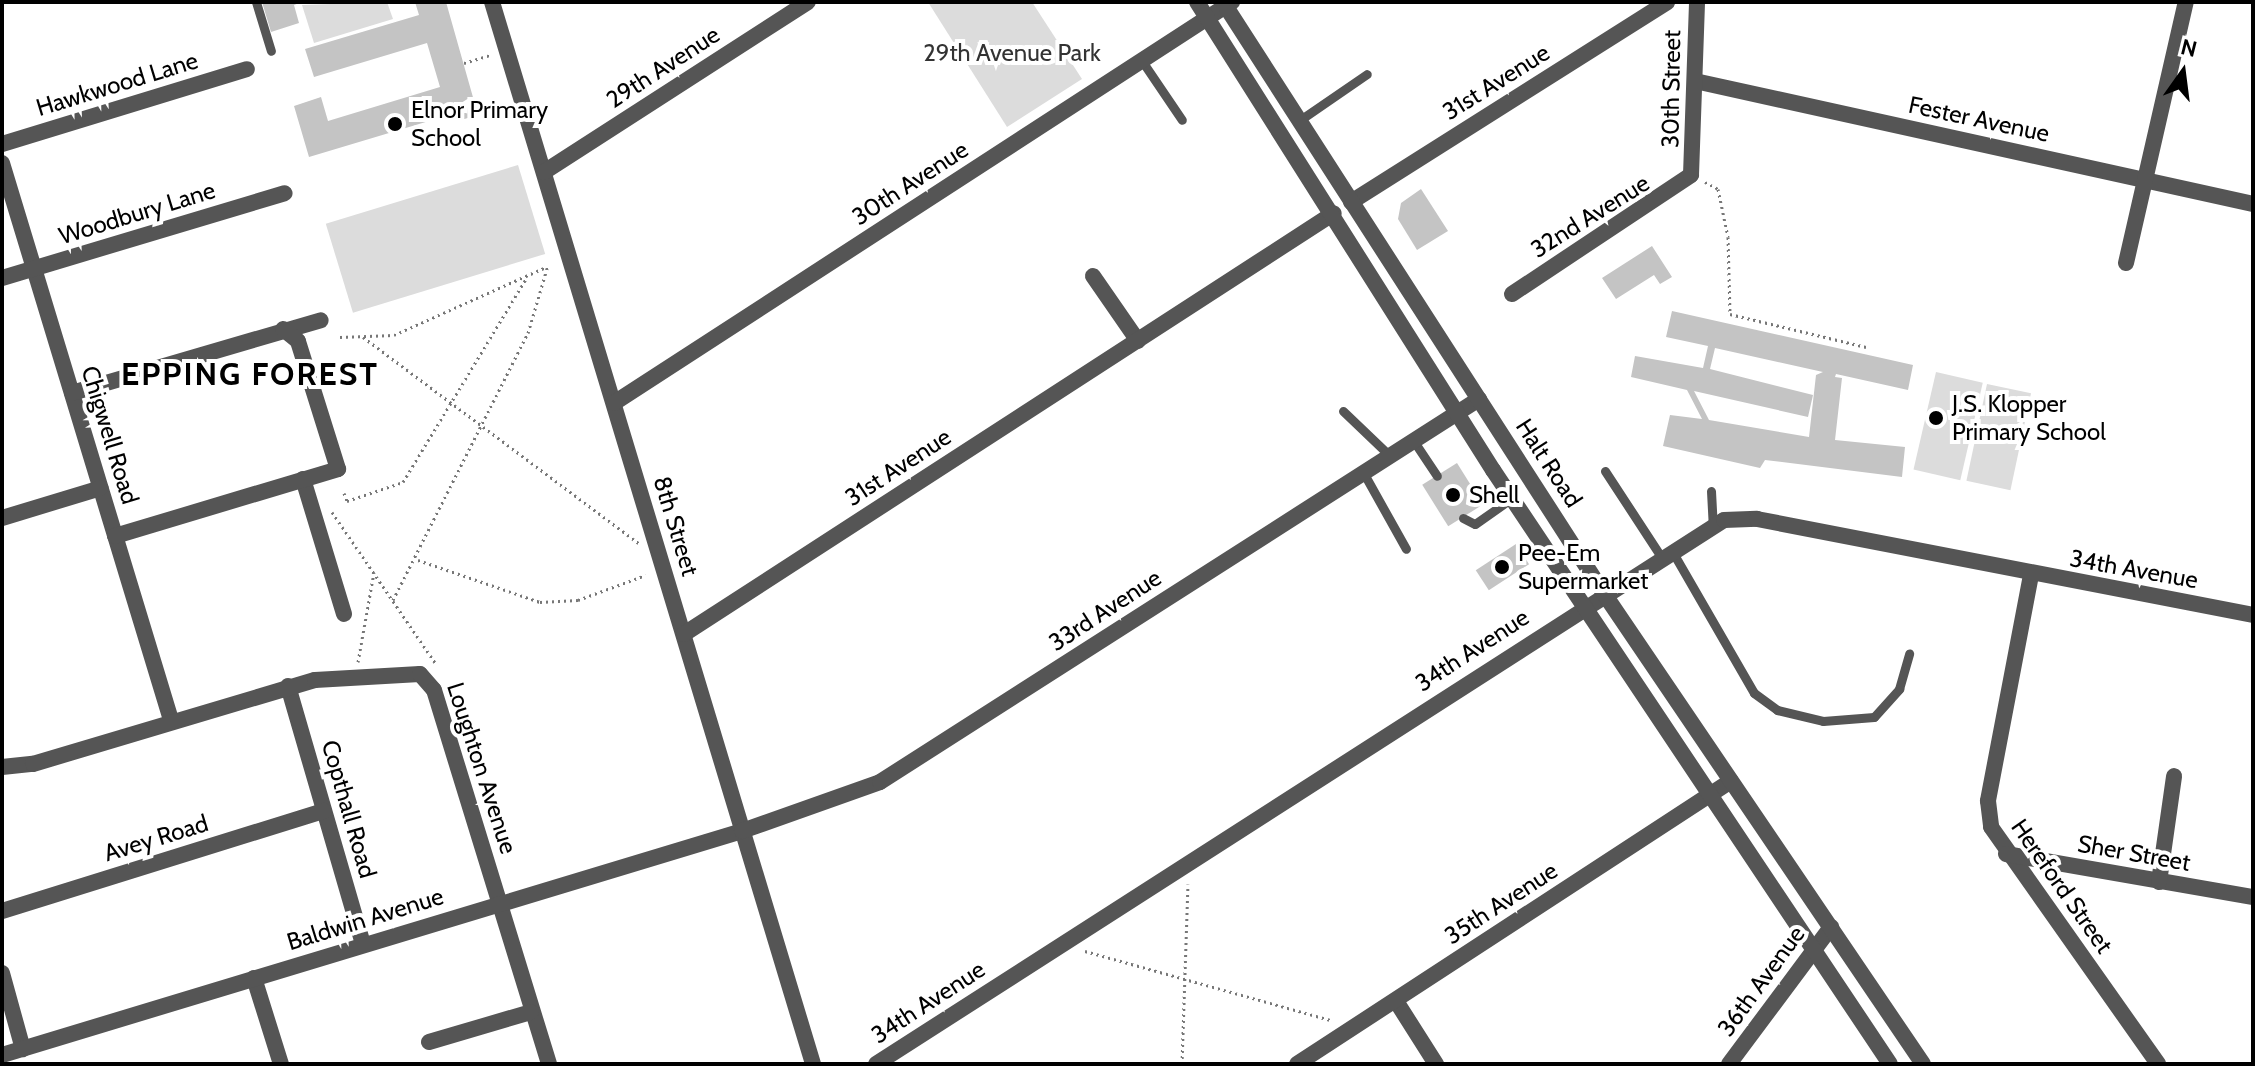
<!DOCTYPE html>
<style>
body{margin:0}
#map{position:relative;width:2255px;height:1066px;overflow:hidden;background:#fff;font-family:Cabin,sans-serif}
div>[style]{position:absolute}
[style*='--x']{left:calc(var(--x)*1px);top:calc(var(--y)*1px);width:calc(var(--w)*1px);rotate:calc(var(--a)*1deg)}
.green>*{inset:0;background:#dcdcdc;transform-origin:0 0}
.building>*{inset:0;background:#c4c4c4;transform-origin:0 0}
.path>*{height:3px;margin-top:-1.5px;transform-origin:0;background:repeating-linear-gradient(90deg,#777 0 2px,transparent 0 6px)}
.service>*{height:9px;margin:-4.5px;padding:0 4.5px;transform-origin:4.5px;border-radius:4.5px;background:#555}
.minor>*{height:16px;margin:-8px;padding:0 8px;transform-origin:8px;border-radius:8px;background:#555}
.tertiary>*{height:16px;margin:-8px;padding:0 8px;transform-origin:8px;border-radius:8px;background:#555}
.dots>*{width:22px;height:22px;translate:-50% -50%;box-sizing:border-box;border:4px solid #fff;border-radius:50%}
span{translate:-50% -50%;white-space:nowrap;text-align:center;line-height:1.15;-webkit-text-stroke:8px #fff;paint-order:stroke}
.park-label{font-size:24px;color:#333}
.street-label{font-size:24px;color:#000}
.poi-label{font-size:24px;color:#000}
.left{translate:0 -50%;text-align:left}
.district-label{font-size:32px;color:#000;font-weight:700;letter-spacing:2px}
.frame{position:absolute;inset:0;border:4px solid #000;pointer-events:none}
.north{position:absolute;left:2143px;top:32px;width:80px;height:80px;-webkit-text-stroke:6px #fff;paint-order:stroke;rotate:14deg;font-size:22px;font-weight:700;line-height:32px;text-align:center;color:#000}
.north::after{content:'';display:block;margin:auto;width:28px;height:36px;background:#000;clip-path:polygon(50% 0,100% 100%,50% 72%,0 100%)}
</style>
<div id="map">
<div class="green">
<div style="clip-path:polygon(387px 2px,393px 19px,314px 43px,302px 5px)"></div>
<div style="clip-path:polygon(928px 2px,1032px 2px,1082px 79px,1007px 127px)"></div>
<div style="left:518px;top:165px;width:93px;height:201px;rotate:73deg"></div>
<div style="left:1936px;top:372px;width:48px;height:100px;rotate:13deg"></div>
<div style="left:1987px;top:384px;width:45px;height:99px;rotate:12deg"></div>
</div>
<div class="building">
<div style="clip-path:polygon(262px 2px,302px 2px,294px 5px,299px 23px,271px 32px)"></div>
<div style="clip-path:polygon(415px 2px,446px 2px,478px 115px,461px 120px,459px 112px,309px 157px,294px 106px,321px 97px,328px 121px,440px 87px,427px 43px,314px 77px,305px 49px,419px 15px)"></div>
<div style="clip-path:polygon(1421px 189px,1448px 231px,1417px 250px,1398px 219px,1401px 203px)"></div>
<div style="clip-path:polygon(1652px 246px,1672px 277px,1660px 284px,1654px 275px,1616px 299px,1602px 278px)"></div>
<div style="clip-path:polygon(evenodd,1672px 311px,1913px 365px,1908px 390px,1836px 374px,1835px 377px,1842px 378px,1835px 440px,1905px 447px,1902px 477px,1765px 460px,1760px 468px,1663px 446px,1670px 415px,1702px 419px,1687px 390px,1631px 377px,1635px 356px,1703px 368px,1708px 346px,1666px 337px,1672px 311px,1715px 348px,1823px 372px,1816px 375px,1809px 437px,1709px 420px,1694px 391px,1808px 417px,1813px 395px,1710px 369px,1715px 348px)"></div>
<div style="left:1457px;top:463px;width:49px;height:41px;rotate:58deg"></div>
<div style="left:1516px;top:544px;width:24px;height:48px;rotate:57deg"></div>
</div>
<div class="path">
<div style="--x:464;--y:63;--w:27;--a:-17"></div>
<div style="--x:1705;--y:182;--w:15;--a:28"></div>
<div style="--x:1718;--y:189;--w:49;--a:78.2"></div>
<div style="--x:1728;--y:237;--w:77;--a:88.5"></div>
<div style="--x:1730;--y:314;--w:140;--a:13.6"></div>
<div style="--x:340;--y:337;--w:54;--a:-2.1"></div>
<div style="--x:394;--y:335;--w:167;--a:-24.1"></div>
<div style="--x:363;--y:337;--w:344;--a:36.8"></div>
<div style="--x:344;--y:493;--w:9;--a:69"></div>
<div style="--x:347;--y:501;--w:59;--a:-18.7"></div>
<div style="--x:403;--y:482;--w:237;--a:-58.8"></div>
<div style="--x:332;--y:512;--w:184;--a:55.6"></div>
<div style="--x:418;--y:560;--w:129;--a:19"></div>
<div style="--x:540;--y:602;--w:38;--a:-3"></div>
<div style="--x:578;--y:600;--w:72;--a:-20.2"></div>
<div style="--x:393;--y:600;--w:299;--a:-63.2"></div>
<div style="--x:528;--y:333;--w:71;--a:-73.6"></div>
<div style="--x:358;--y:662;--w:91;--a:-79.9"></div>
<div style="--x:1085;--y:951;--w:255;--a:15.7"></div>
<div style="--x:1182;--y:1064;--w:180;--a:-88.1"></div>
</div>
<div class="service">
<div style="--x:256;--y:2;--w:51;--a:73"></div>
<div style="--x:1142;--y:61;--w:71;--a:55.9"></div>
<div style="--x:1300;--y:120;--w:81;--a:-34.5"></div>
<div style="--x:1343;--y:411;--w:64;--a:43.7"></div>
<div style="--x:1413;--y:440;--w:43;--a:56.3"></div>
<div style="--x:1605;--y:471;--w:100;--a:56.8"></div>
<div style="--x:1363;--y:472;--w:88;--a:60.8"></div>
<div style="--x:1711;--y:491;--w:33;--a:87"></div>
<div style="--x:1463;--y:518;--w:13;--a:27"></div>
<div style="--x:1475;--y:524;--w:45;--a:-35.1"></div>
<div style="--x:1672;--y:551;--w:164;--a:60"></div>
<div style="--x:1754;--y:693;--w:29;--a:36"></div>
<div style="--x:1777;--y:710;--w:47;--a:13.4"></div>
<div style="--x:1823;--y:721;--w:51;--a:-4.5"></div>
<div style="--x:1874;--y:717;--w:38;--a:-48"></div>
<div style="--x:1899;--y:689;--w:37;--a:-74"></div>
</div>
<div class="minor">
<div style="--x:492;--y:2;--w:1109;--a:73.18"></div>
<div style="--x:1695;--y:81;--w:571;--a:12.43"></div>
<div style="--x:2;--y:144;--w:256;--a:-17"></div>
<div style="--x:2;--y:163;--w:582;--a:73.12"></div>
<div style="--x:544;--y:172;--w:314;--a:-32.8"></div>
<div style="--x:1351;--y:202;--w:374;--a:-32.3"></div>
<div style="--x:2126;--y:263;--w:268;--a:-77.1"></div>
<div style="--x:1093;--y:276;--w:79;--a:55.3"></div>
<div style="--x:2;--y:278;--w:295;--a:-16.7"></div>
<div style="--x:1512;--y:294;--w:215;--a:-33.6"></div>
<div style="--x:1691;--y:175;--w:173;--a:-88"></div>
<div style="--x:72;--y:393;--w:259;--a:-16.3"></div>
<div style="--x:614;--y:403;--w:737;--a:-32.98"></div>
<div style="--x:303;--y:479;--w:141;--a:73.1"></div>
<div style="--x:2;--y:518;--w:103;--a:-16.9"></div>
<div style="--x:115;--y:536;--w:233;--a:-16.7"></div>
<div style="--x:338;--y:469;--w:134;--a:-107.4"></div>
<div style="--x:298;--y:341;--w:19;--a:-141"></div>
<div style="--x:2031;--y:575;--w:230;--a:100.8"></div>
<div style="--x:1988;--y:801;--w:26;--a:83"></div>
<div style="--x:1991;--y:827;--w:290;--a:54.8"></div>
<div style="--x:684;--y:634;--w:774;--a:-32.93"></div>
<div style="--x:288;--y:686;--w:269;--a:73.8"></div>
<div style="--x:2;--y:767;--w:31;--a:-6"></div>
<div style="--x:33;--y:764;--w:294;--a:-16.6"></div>
<div style="--x:315;--y:680;--w:105;--a:-3.3"></div>
<div style="--x:420;--y:674;--w:21;--a:49"></div>
<div style="--x:434;--y:690;--w:391;--a:72.9"></div>
<div style="--x:2006;--y:854;--w:251;--a:9.9"></div>
<div style="--x:2159;--y:882;--w:107;--a:-81.9"></div>
<div style="--x:2;--y:911;--w:337;--a:-17.3"></div>
<div style="--x:2;--y:973;--w:79;--a:74.6"></div>
<div style="--x:254;--y:978;--w:90;--a:72.6"></div>
<div style="--x:1396;--y:1001;--w:75;--a:57.6"></div>
<div style="--x:429;--y:1042;--w:106;--a:-16.4"></div>
<div style="--x:2;--y:1055;--w:773;--a:-16.84"></div>
<div style="--x:742;--y:831;--w:146;--a:-19.5"></div>
<div style="--x:880;--y:782;--w:711;--a:-32.59"></div>
<div style="--x:876;--y:1064;--w:1007;--a:-32.68"></div>
<div style="--x:1724;--y:520;--w:33;--a:-2"></div>
<div style="--x:1757;--y:519;--w:505;--a:10.95"></div>
<div style="--x:1297;--y:1064;--w:518;--a:-33.11"></div>
<div style="--x:1729;--y:1064;--w:171;--a:-53.3"></div>
</div>
<div class="tertiary">
<div style="--x:1197;--y:2;--w:554;--a:57.69"></div>
<div style="--x:1493;--y:470;--w:714;--a:56.24"></div>
<div style="--x:1223;--y:2;--w:702;--a:57.22"></div>
<div style="--x:1603;--y:592;--w:570;--a:55.86"></div>
</div>
<div class="dots">
<div style="left:395px;top:124px;background:#000"></div>
<div style="left:1936px;top:418px;background:#000"></div>
<div style="left:1453px;top:495px;background:#000"></div>
<div style="left:1502px;top:567px;background:#000"></div>
</div>
<div class="park-label">
<span style="left:1012px;top:53px">29th Avenue Park</span>
</div>
<div class="street-label">
<span style="left:663px;top:67px;rotate:-33deg">29th Avenue</span>
<span style="left:1496px;top:82px;rotate:-32deg">31st Avenue</span>
<span style="left:117px;top:84px;rotate:-17deg">Hawkwood Lane</span>
<span style="left:1671px;top:89px;rotate:-89deg">30th Street</span>
<span style="left:1979px;top:119px;rotate:12deg">Fester Avenue</span>
<span style="left:910px;top:183px;rotate:-33deg">30th Avenue</span>
<span style="left:137px;top:213px;rotate:-17deg">Woodbury Lane</span>
<span style="left:1590px;top:216px;rotate:-32deg">32nd Avenue</span>
<span style="left:110px;top:435px;rotate:73deg">Chigwell Road</span>
<span style="left:1549px;top:463px;rotate:57deg">Halt Road</span>
<span style="left:898px;top:467px;rotate:-33deg">31st Avenue</span>
<span style="left:676px;top:526px;rotate:73deg">8th Street</span>
<span style="left:2134px;top:569px;rotate:10deg">34th Avenue</span>
<span style="left:1105px;top:610px;rotate:-33deg">33rd Avenue</span>
<span style="left:1472px;top:650px;rotate:-33deg">34th Avenue</span>
<span style="left:482px;top:768px;rotate:72deg">Loughton Avenue</span>
<span style="left:349px;top:809px;rotate:74deg">Copthall Road</span>
<span style="left:156px;top:838px;rotate:-17deg">Avey Road</span>
<span style="left:2134px;top:853px;rotate:10deg">Sher Street</span>
<span style="left:2062px;top:886px;rotate:55deg">Hereford Street</span>
<span style="left:1501px;top:903px;rotate:-33deg">35th Avenue</span>
<span style="left:365px;top:919px;rotate:-17deg">Baldwin Avenue</span>
<span style="left:1761px;top:981px;rotate:-54deg">36th Avenue</span>
<span style="left:928px;top:1002px;rotate:-33deg">34th Avenue</span>
</div>
<div class="poi-label">
<span class="left" style="left:411px;top:124px">Elnor Primary<br>School</span>
<span class="left" style="left:1952px;top:418px">J.S. Klopper<br>Primary School</span>
<span class="left" style="left:1469px;top:495px">Shell</span>
<span class="left" style="left:1518px;top:567px">Pee-Em<br>Supermarket</span>
</div>
<div class="district-label">
<span style="left:250px;top:374px">EPPING FOREST</span>
</div>
<div class="frame"></div>
<div class="north">N</div>
</div>
